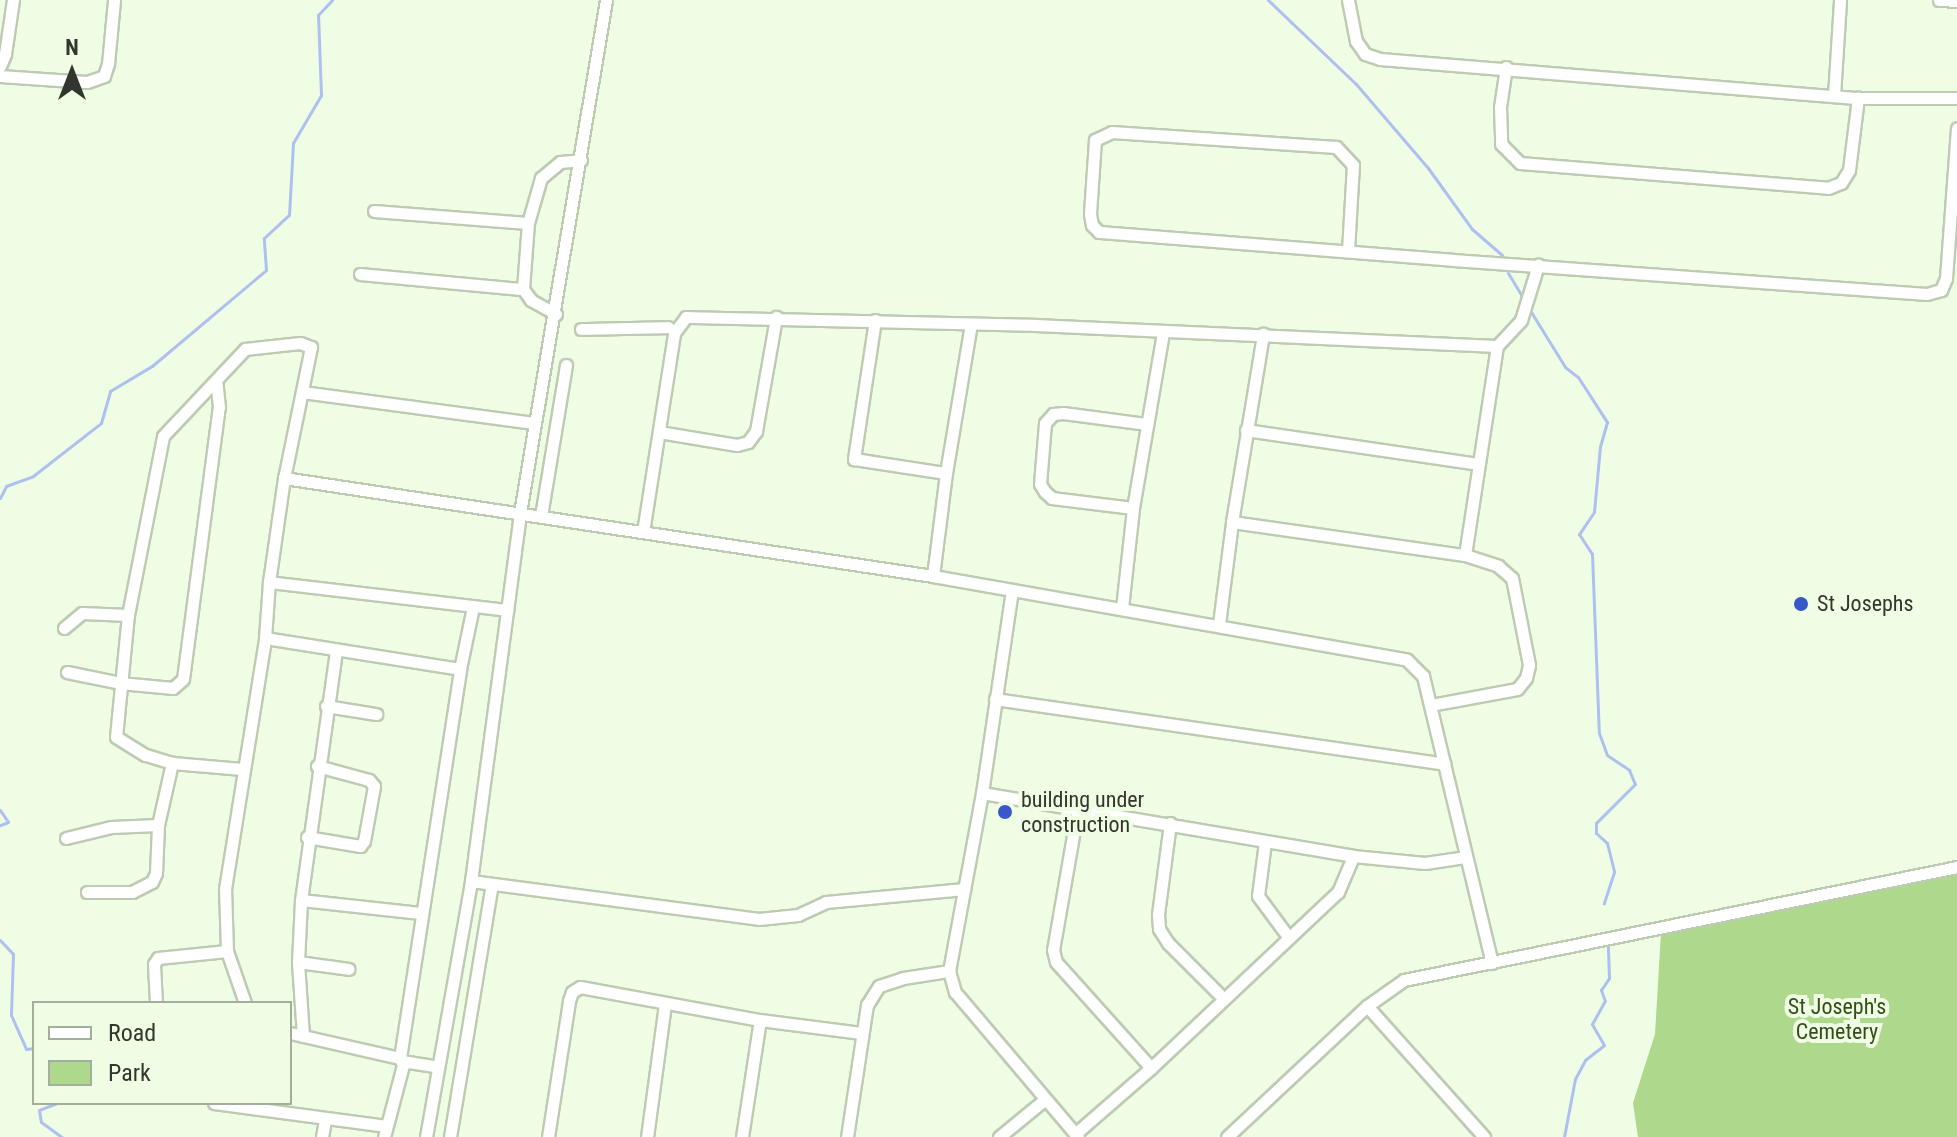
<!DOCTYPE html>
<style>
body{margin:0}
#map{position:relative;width:1957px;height:1137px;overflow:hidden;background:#f0fde5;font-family:"Roboto Condensed",sans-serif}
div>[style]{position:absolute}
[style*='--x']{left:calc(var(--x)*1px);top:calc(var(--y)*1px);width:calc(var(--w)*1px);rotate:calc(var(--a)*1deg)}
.green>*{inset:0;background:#aed88b}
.stream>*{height:3px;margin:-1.5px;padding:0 1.5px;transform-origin:1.5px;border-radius:1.5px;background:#adc0f0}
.roads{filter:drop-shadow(2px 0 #bdcbb3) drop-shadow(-2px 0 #bdcbb3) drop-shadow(0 2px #bdcbb3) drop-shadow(0 -2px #bdcbb3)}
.minor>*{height:11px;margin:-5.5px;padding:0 5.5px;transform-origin:5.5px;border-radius:5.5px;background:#fff}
.dots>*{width:22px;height:22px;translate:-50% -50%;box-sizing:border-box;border:4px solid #f0fde5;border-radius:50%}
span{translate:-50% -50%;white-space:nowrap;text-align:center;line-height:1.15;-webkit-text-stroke:8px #f0fde5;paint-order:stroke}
.poi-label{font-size:22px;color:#32372e}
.left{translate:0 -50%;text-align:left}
.park-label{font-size:22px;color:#334e16}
.legend{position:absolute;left:32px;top:1001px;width:260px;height:104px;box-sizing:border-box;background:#f0fde5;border:2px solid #a4ae9c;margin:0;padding:10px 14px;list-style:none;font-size:24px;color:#32372e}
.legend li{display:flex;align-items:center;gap:16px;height:40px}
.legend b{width:40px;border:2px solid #a4ae9c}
.north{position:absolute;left:32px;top:32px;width:80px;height:80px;-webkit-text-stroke:6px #f0fde5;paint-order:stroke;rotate:0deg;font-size:22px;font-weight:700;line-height:32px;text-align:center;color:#32372e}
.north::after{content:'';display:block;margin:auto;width:28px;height:36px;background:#32372e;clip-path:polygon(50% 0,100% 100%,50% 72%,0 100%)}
</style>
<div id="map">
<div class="green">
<div style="clip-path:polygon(1957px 872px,1957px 1137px,1638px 1137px,1633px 1103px,1655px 1034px,1661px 933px)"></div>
</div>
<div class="stream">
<div style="--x:1268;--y:0;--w:122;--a:43.7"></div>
<div style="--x:1356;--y:84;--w:111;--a:49.4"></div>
<div style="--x:1428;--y:168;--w:75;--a:54.2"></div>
<div style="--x:1472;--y:229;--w:40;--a:41"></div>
<div style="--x:1508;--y:273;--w:31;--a:59"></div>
<div style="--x:1528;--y:307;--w:70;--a:58.3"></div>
<div style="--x:1565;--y:367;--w:16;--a:38"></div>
<div style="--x:1578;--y:377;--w:54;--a:57.2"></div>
<div style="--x:1607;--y:422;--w:25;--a:106"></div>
<div style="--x:1600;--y:446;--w:66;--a:95.2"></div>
<div style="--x:1594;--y:512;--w:27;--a:124"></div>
<div style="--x:1579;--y:534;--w:24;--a:57"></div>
<div style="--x:1592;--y:554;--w:179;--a:87.8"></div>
<div style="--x:1599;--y:733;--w:23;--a:70"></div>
<div style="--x:1607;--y:755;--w:27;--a:34"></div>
<div style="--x:1629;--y:770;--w:15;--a:67"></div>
<div style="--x:1635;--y:784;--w:55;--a:135"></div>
<div style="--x:1596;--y:823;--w:10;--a:90"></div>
<div style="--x:1596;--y:833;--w:15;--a:42"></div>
<div style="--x:1607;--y:843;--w:30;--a:76"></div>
<div style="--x:1614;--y:872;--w:33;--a:108"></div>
<div style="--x:0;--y:498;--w:13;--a:-63"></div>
<div style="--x:6;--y:486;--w:29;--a:-20"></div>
<div style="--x:33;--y:476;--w:86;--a:-37.9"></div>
<div style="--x:101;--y:423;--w:33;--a:-74"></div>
<div style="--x:110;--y:391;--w:49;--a:-30.8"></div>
<div style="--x:152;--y:366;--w:149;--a:-40.1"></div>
<div style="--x:266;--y:270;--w:32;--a:-94"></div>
<div style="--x:264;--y:238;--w:34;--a:-43"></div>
<div style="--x:289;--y:215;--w:72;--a:-86.8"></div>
<div style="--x:293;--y:143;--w:56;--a:-59.7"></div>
<div style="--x:321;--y:95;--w:80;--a:-92.1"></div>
<div style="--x:318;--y:15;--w:21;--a:-47"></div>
<div style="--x:0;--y:810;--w:14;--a:56"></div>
<div style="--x:8;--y:822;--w:9;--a:159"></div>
<div style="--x:0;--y:940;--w:19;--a:47"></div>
<div style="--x:13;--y:954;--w:61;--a:91.9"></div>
<div style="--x:11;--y:1015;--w:37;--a:66"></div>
<div style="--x:26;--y:1049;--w:8;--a:-7"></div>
<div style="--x:57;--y:1103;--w:19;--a:159"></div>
<div style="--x:39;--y:1110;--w:12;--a:81"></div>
<div style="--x:41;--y:1122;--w:26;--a:36"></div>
<div style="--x:1564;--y:1137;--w:59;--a:-79.3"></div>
<div style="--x:1575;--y:1079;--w:21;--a:-62"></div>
<div style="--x:1585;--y:1060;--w:24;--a:-38"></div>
<div style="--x:1604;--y:1045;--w:24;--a:-120"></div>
<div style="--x:1592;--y:1024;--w:26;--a:-61"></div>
<div style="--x:1605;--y:1001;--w:12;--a:-110"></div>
<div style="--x:1601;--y:990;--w:14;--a:-56"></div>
<div style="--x:1609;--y:978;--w:32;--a:-92"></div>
</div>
<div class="roads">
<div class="minor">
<div style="--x:1348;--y:0;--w:42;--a:79"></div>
<div style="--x:1356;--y:41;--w:16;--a:55"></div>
<div style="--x:1365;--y:54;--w:16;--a:18"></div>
<div style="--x:1380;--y:59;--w:480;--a:4.7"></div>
<div style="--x:1858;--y:98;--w:99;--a:0"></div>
<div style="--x:1939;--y:0;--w:18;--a:3"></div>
<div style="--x:0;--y:66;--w:13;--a:-67"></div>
<div style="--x:5;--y:54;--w:55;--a:-81.6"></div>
<div style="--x:1506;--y:67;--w:40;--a:98.5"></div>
<div style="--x:1500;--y:107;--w:37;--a:88"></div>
<div style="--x:1501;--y:144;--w:27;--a:45"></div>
<div style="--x:1520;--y:163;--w:309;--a:4.6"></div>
<div style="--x:1828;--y:188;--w:14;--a:-21"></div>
<div style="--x:1841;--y:183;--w:15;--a:-58"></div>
<div style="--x:1849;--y:170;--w:73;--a:-82.9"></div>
<div style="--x:0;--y:76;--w:87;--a:3.9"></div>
<div style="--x:87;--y:82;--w:18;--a:-19"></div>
<div style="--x:104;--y:76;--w:13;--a:-72"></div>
<div style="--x:108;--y:64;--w:64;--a:-84.6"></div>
<div style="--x:1834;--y:96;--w:96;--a:-86.4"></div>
<div style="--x:374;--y:211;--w:154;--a:4.5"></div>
<div style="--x:1348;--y:251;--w:86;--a:-86.7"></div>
<div style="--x:1353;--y:165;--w:25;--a:-133"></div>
<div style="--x:1336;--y:147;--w:225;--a:-176.2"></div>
<div style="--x:1112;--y:132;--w:19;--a:155"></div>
<div style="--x:1095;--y:140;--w:74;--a:93.9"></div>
<div style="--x:1090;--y:214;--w:11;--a:80"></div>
<div style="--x:1092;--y:225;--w:10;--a:45"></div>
<div style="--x:1099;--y:232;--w:355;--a:4.5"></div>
<div style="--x:1453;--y:260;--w:475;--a:4.1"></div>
<div style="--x:1927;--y:294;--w:15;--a:-16"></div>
<div style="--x:1941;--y:290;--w:13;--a:-67"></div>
<div style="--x:1946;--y:278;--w:150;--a:-85.8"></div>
<div style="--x:360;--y:274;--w:164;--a:5.3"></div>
<div style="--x:556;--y:314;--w:29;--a:-151"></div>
<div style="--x:531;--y:300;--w:14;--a:-126"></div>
<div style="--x:523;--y:289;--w:66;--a:-85.7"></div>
<div style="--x:528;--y:223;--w:47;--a:-73.9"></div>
<div style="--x:541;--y:178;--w:25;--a:-40"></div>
<div style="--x:560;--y:162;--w:21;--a:-5"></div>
<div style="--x:875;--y:320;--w:141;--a:98.6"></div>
<div style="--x:854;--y:459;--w:93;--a:8.7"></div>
<div style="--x:946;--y:473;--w:151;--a:-80.5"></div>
<div style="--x:581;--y:329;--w:87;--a:-1.3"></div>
<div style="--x:302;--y:392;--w:234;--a:7.6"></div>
<div style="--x:1246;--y:430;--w:234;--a:8.3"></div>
<div style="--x:659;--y:432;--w:79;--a:9.5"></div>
<div style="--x:737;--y:445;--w:11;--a:-15"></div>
<div style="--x:748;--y:442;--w:14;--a:-54"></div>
<div style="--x:756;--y:431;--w:116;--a:-80"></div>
<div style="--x:284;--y:478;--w:656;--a:8.59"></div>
<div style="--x:933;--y:576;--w:481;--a:10"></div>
<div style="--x:1407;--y:660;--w:23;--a:45"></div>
<div style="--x:1423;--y:676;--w:295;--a:76.5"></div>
<div style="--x:1133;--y:508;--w:82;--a:-173"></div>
<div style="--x:1052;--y:498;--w:9;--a:-139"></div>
<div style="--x:1045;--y:492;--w:9;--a:-122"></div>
<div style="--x:1040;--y:484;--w:61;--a:-85.3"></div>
<div style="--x:1045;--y:423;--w:12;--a:-48"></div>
<div style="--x:1053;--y:414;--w:10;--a:-6"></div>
<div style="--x:1063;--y:413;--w:85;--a:7.5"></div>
<div style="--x:541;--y:516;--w:153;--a:-80.6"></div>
<div style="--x:1232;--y:522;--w:235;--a:8.1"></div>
<div style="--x:1465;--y:555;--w:35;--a:18"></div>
<div style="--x:1498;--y:566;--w:18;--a:41"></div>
<div style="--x:1512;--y:578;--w:89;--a:78.9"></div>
<div style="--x:1529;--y:665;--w:13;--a:103"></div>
<div style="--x:1526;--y:678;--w:14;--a:129"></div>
<div style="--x:1517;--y:689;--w:87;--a:169.5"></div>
<div style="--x:643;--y:532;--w:201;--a:-81.1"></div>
<div style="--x:674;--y:333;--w:20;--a:-53"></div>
<div style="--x:686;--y:317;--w:349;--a:1.3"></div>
<div style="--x:1035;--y:325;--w:462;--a:2.6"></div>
<div style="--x:1465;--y:555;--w:211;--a:-81.3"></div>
<div style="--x:1497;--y:346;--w:35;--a:-47"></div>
<div style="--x:1521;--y:320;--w:58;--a:-72.8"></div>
<div style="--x:933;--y:576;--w:104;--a:-82.8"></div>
<div style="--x:1012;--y:590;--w:205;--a:98.4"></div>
<div style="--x:982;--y:793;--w:181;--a:100.5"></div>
<div style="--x:949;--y:971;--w:22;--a:74"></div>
<div style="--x:955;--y:992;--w:190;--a:49.7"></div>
<div style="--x:1122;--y:608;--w:101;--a:-83.7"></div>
<div style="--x:1133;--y:508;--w:179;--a:-80.3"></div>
<div style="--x:1219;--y:624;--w:103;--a:-82.7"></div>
<div style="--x:1232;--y:522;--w:191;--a:-80.6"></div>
<div style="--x:64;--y:628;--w:23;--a:-40"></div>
<div style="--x:82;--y:613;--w:46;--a:2.5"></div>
<div style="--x:265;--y:638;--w:197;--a:9"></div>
<div style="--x:460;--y:669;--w:63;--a:-78.2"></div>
<div style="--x:67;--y:672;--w:54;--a:11.7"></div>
<div style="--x:120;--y:683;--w:53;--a:5.4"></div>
<div style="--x:173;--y:688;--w:13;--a:-42"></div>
<div style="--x:183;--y:679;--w:274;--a:-82.5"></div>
<div style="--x:219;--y:407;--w:27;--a:-96"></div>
<div style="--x:995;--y:699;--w:454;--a:8.2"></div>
<div style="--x:326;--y:706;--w:51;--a:9.1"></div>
<div style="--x:242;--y:769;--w:70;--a:-175.1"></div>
<div style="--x:172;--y:763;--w:28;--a:-163"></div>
<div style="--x:145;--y:755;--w:34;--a:-148"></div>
<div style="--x:116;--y:737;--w:123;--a:-84.4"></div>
<div style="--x:128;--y:615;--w:182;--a:-78.9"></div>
<div style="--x:163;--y:436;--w:120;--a:-46.7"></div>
<div style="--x:245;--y:349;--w:55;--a:-6.2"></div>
<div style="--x:300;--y:343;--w:12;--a:20"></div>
<div style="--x:311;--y:347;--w:134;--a:101.6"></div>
<div style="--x:284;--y:478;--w:105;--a:98.2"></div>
<div style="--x:982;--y:793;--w:376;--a:9.6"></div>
<div style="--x:1353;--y:856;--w:72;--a:5.6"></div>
<div style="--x:1425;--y:863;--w:40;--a:-8.5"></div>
<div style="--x:1078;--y:807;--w:145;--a:99.9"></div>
<div style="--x:1053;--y:950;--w:12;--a:76"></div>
<div style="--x:1056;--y:962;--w:142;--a:48.1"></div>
<div style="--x:1151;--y:1068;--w:257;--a:-43.3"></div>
<div style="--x:1338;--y:892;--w:39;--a:-67"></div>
<div style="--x:1170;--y:823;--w:92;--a:97.5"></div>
<div style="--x:1158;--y:914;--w:15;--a:86"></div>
<div style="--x:1159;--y:929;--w:17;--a:57"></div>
<div style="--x:1168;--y:943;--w:79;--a:45"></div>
<div style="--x:307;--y:837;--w:54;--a:9.6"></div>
<div style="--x:360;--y:846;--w:6;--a:-51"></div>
<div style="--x:364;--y:841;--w:56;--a:-79.7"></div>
<div style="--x:374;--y:786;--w:8;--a:-130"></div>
<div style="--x:369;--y:780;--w:54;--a:-164.9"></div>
<div style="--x:66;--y:838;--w:46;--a:-13.7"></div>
<div style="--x:111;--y:827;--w:47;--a:-2.4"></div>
<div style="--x:1265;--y:842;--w:54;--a:97.4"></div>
<div style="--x:1258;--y:896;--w:52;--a:53.6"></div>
<div style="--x:471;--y:881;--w:290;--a:7.5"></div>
<div style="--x:759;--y:919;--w:39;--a:-6"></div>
<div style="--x:798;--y:915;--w:31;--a:-25"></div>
<div style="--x:826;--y:902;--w:139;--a:-5.4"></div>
<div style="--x:87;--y:892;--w:45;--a:0"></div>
<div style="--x:132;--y:892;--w:22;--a:-27"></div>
<div style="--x:152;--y:882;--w:10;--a:-66"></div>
<div style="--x:156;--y:873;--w:48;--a:-87.6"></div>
<div style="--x:158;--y:825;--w:64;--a:-77.3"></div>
<div style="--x:301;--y:900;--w:120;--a:6.2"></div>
<div style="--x:298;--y:962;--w:51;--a:7.8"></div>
<div style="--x:156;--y:1003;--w:39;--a:-93"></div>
<div style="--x:154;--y:964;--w:7;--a:-56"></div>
<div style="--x:158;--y:958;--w:69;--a:-5.8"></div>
<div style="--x:245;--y:1003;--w:55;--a:-109.1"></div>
<div style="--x:227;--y:951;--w:62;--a:-91.8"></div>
<div style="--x:225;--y:889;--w:254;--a:-80.9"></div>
<div style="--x:265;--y:638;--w:56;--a:-85.9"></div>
<div style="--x:269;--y:582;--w:240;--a:6.7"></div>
<div style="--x:1367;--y:1006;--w:176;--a:48.2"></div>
<div style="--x:290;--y:1033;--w:113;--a:12.8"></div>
<div style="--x:400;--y:1058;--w:8;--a:67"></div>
<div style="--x:403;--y:1065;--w:74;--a:104.8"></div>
<div style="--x:303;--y:1036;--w:74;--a:-93.9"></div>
<div style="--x:298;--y:962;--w:62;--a:-87.2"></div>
<div style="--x:301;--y:900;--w:252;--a:-82"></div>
<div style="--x:400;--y:1058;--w:394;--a:-81.2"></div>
<div style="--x:402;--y:1061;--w:36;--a:9"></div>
<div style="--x:214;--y:1103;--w:174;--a:7.6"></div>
<div style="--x:1075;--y:1134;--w:101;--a:-41"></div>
<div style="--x:322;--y:1137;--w:17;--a:-80"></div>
<div style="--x:426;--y:1137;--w:260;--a:-80"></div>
<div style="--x:471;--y:881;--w:371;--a:-82.4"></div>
<div style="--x:520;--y:513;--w:520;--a:-80.48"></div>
<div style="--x:450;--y:1137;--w:256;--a:-80.6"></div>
<div style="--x:548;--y:1137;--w:138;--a:-81.2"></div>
<div style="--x:569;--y:1001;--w:9;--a:-72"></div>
<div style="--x:572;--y:992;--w:9;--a:-32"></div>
<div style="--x:580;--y:987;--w:183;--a:10.4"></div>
<div style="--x:760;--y:1020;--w:102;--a:7.3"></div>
<div style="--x:647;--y:1137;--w:134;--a:-82.3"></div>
<div style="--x:742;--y:1137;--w:118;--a:-81.3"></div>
<div style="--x:847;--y:1137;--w:134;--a:-81.4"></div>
<div style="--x:867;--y:1005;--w:22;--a:-58"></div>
<div style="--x:879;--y:986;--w:25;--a:-18"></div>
<div style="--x:903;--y:978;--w:47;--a:-8.7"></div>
<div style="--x:999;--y:1137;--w:58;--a:-39.4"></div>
<div style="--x:1227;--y:1137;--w:192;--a:-43.1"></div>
<div style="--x:1367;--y:1006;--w:45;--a:-35.1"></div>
<div style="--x:1404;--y:980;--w:564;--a:-11.55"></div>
</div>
</div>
<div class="dots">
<div style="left:1801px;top:604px;background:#3957c9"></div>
<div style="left:1005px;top:812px;background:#3957c9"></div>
</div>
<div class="poi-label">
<span class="left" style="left:1817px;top:604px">St Josephs</span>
<span class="left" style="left:1021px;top:812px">building under<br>construction</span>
</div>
<div class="park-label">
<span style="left:1837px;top:1019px">St Joseph's<br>Cemetery</span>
</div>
<ul class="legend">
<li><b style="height:10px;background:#fff"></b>Road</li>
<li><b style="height:22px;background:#aed88b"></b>Park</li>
</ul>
<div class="north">N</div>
</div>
